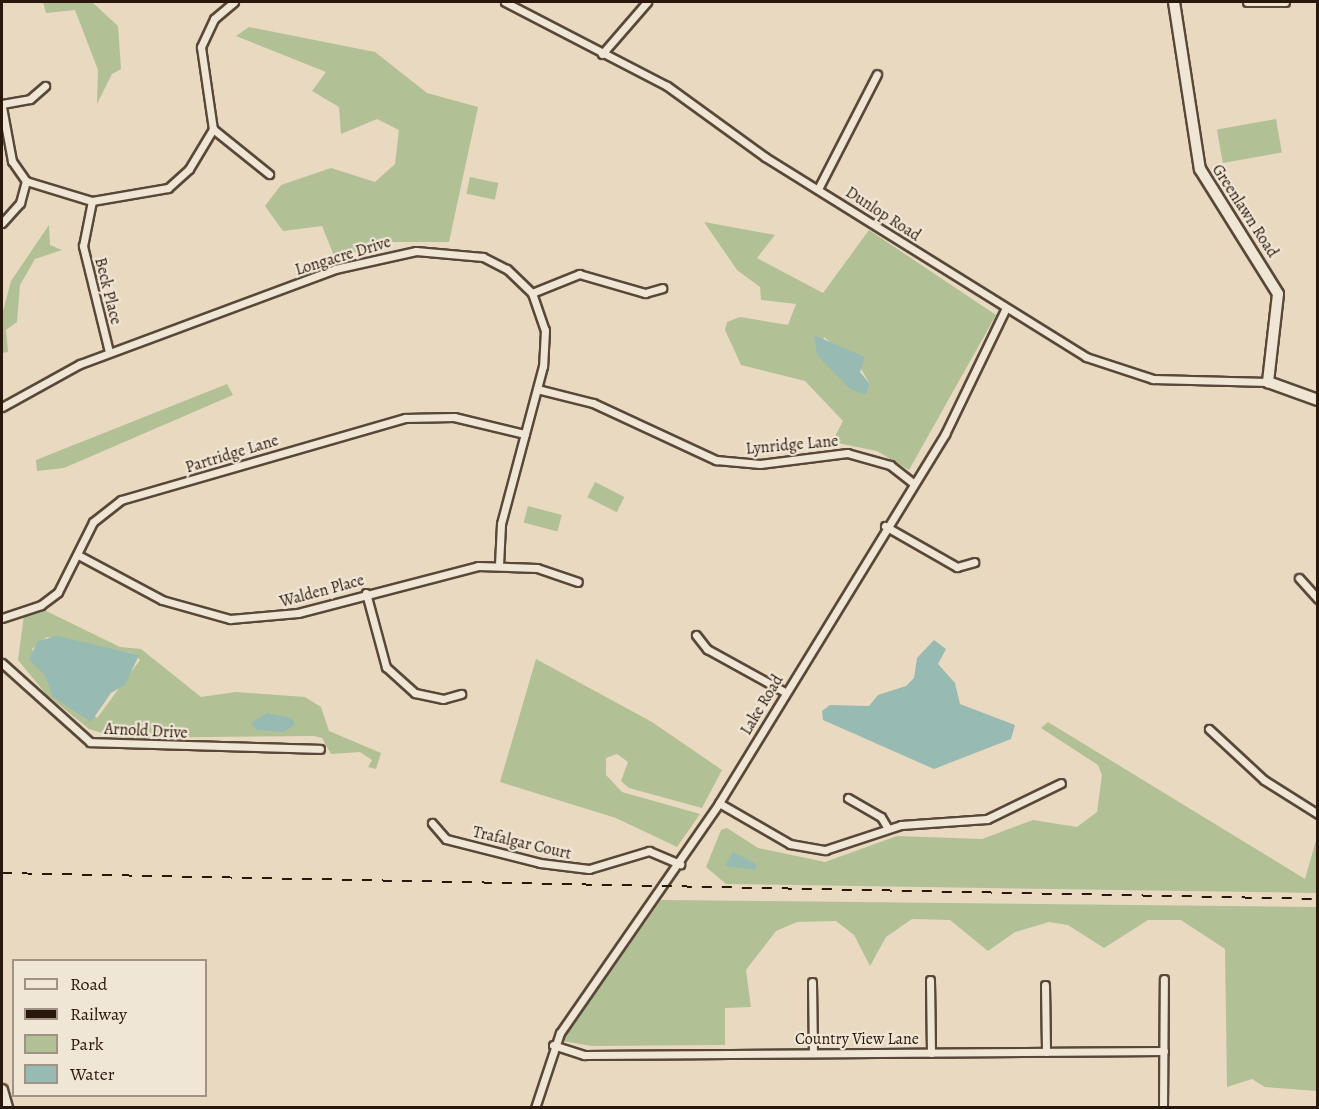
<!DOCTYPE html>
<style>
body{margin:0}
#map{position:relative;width:1319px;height:1109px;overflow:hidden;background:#e8d9c0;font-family:Alegreya,serif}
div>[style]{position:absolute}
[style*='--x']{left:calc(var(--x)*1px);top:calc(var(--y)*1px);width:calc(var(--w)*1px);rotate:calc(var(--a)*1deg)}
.green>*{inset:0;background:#b2c096;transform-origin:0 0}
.water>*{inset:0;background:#97bab2}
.roads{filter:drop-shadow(2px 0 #594838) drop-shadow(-2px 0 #594838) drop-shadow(0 2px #594838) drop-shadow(0 -2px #594838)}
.street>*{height:7px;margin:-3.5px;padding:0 3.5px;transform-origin:3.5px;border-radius:3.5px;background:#f0e6d6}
.secondary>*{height:10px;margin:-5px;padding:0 5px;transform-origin:5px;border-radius:5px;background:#f0e6d6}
.rail>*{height:1.5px;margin-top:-0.75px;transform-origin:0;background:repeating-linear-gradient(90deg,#29170b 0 10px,transparent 0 20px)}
span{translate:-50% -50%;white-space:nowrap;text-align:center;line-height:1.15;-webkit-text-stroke:4.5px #f0e6d6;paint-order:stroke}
.street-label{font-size:16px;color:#29170b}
.frame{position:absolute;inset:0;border:3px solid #29170b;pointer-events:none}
.legend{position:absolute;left:12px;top:959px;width:195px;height:138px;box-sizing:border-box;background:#f0e6d6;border:2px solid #a09385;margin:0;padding:8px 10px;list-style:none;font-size:18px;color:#29170b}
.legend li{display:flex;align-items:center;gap:12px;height:30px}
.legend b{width:30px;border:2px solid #a09385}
</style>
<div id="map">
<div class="green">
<div style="clip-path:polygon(43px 2px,92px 2px,118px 26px,121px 69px,112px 74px,97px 104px,98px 70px,75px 10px,46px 13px)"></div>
<div style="clip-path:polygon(249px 27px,375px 52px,427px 93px,478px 107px,449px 242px,390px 242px,335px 258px,322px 226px,283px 231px,265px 206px,281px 185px,331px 168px,375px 182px,395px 164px,399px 130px,377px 119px,341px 134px,339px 107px,312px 91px,326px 72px,236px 36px)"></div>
<div style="left:1276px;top:119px;width:34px;height:60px;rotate:80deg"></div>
<div style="left:470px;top:177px;width:29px;height:17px;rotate:12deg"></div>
<div style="clip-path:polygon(evenodd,704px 222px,775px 235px,757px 258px,823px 293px,869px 230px,996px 315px,909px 470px,877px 451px,832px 442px,843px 421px,805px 381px,741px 365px,725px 330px,727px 322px,740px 317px,788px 325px,796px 304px,761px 300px,760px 287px,737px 270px,704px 222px,824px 337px,861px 369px,870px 384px,866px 395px,817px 355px,824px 337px)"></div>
<div style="clip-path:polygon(49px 225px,50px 245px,62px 250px,35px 259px,20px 285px,17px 322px,6px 330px,8px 352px,2px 353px,2px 315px,11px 281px)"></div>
<div style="clip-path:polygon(227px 384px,233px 395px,64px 468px,37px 471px,36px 460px)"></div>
<div style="left:595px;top:482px;width:33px;height:17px;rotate:27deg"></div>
<div style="left:528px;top:506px;width:35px;height:17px;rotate:15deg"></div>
<div style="clip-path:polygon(evenodd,42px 609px,120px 647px,141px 649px,201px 697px,236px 692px,305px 697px,321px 707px,329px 731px,381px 753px,376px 769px,368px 767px,372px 760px,360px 752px,331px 754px,322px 738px,314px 736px,118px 738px,89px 729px,46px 694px,18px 660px,24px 615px,42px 609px,47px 637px,132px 653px,140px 660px,97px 718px,52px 686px,32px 649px,47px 637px)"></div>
<div style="clip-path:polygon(536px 659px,652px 722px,722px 770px,702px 808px,629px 788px,621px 781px,628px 762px,617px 754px,606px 758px,606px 775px,622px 792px,700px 814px,677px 847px,616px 818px,500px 782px)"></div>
<div style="clip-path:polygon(1048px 722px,1305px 879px,1317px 837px,1317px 893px,726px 884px,706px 867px,721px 830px,727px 828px,758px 848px,825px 862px,897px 836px,982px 839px,1033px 820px,1077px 827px,1097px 812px,1102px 775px,1098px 765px,1041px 728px)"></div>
<div style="clip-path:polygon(661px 900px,1317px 907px,1317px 1091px,1265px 1087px,1252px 1079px,1227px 1087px,1225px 949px,1181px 920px,1148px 920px,1104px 948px,1068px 925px,1049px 922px,1015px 932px,988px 951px,950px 920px,912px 919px,886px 937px,870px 966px,854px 935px,836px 921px,797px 922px,776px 931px,746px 970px,751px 1007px,725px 1008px,725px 1045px,592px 1046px,562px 1041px)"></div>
</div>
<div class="water">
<div style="clip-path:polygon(814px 335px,865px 357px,860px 372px,870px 384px,866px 395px,850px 389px,817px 355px)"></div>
<div style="clip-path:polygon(57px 636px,139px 655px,125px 685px,111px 693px,91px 722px,52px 696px,46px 677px,29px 659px,38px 641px)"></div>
<div style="clip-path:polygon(934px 640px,946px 649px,938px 664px,955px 683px,960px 704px,1015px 725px,1011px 739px,934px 769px,823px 720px,822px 711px,830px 705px,869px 706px,878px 695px,906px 686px,914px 678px,917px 658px)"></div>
<div style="clip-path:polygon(267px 713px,292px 718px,295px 725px,284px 732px,256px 730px,251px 723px)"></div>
<div style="clip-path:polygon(733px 852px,755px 863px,757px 870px,725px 866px)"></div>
</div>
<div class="roads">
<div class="street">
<div style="--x:234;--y:2;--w:26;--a:140"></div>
<div style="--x:214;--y:19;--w:31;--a:115"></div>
<div style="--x:201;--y:47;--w:83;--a:81.7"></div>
<div style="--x:213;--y:129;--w:72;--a:38.8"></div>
<div style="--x:505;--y:2;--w:182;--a:27.4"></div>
<div style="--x:667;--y:86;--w:121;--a:35.9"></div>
<div style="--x:765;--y:157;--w:378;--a:31.9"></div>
<div style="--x:1086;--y:357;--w:71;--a:18.2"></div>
<div style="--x:1153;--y:379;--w:115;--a:1.5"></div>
<div style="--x:1247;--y:2;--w:38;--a:0"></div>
<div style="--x:602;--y:54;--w:69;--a:-49.1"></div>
<div style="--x:2;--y:104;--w:28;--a:-10"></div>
<div style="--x:30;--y:99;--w:20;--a:-41"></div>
<div style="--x:2;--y:107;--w:55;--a:79.5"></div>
<div style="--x:12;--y:161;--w:24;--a:55"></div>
<div style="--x:26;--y:181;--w:69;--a:16.9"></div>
<div style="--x:92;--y:201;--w:77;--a:-9.7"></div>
<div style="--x:168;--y:188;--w:28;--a:-42"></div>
<div style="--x:189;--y:169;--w:47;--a:-59"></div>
<div style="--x:818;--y:189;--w:129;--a:-62.8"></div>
<div style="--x:92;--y:201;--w:46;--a:101.3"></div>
<div style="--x:83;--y:246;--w:109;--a:76.2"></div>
<div style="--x:2;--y:223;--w:27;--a:-48"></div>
<div style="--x:20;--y:203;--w:23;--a:-75"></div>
<div style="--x:532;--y:293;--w:51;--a:-22"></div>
<div style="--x:579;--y:274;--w:69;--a:16.1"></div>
<div style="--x:645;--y:293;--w:18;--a:-16"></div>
<div style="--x:537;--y:389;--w:58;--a:14"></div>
<div style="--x:593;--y:403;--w:136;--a:24.9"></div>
<div style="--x:716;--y:460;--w:44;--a:5.2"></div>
<div style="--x:760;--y:464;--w:88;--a:-7.2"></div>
<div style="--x:847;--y:453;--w:45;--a:15.6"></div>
<div style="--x:890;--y:465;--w:28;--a:38"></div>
<div style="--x:2;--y:407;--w:89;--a:-28.9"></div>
<div style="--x:80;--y:364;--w:272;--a:-20.4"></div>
<div style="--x:335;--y:269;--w:83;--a:-12.5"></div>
<div style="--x:416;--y:251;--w:67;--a:5.1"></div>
<div style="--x:483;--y:257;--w:27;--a:27"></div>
<div style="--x:507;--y:269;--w:35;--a:44"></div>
<div style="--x:532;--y:293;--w:39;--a:71"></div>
<div style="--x:545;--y:330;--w:36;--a:93"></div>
<div style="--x:543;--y:366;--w:163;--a:104.9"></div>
<div style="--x:501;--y:524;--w:41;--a:92.8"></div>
<div style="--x:885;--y:526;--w:83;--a:29.7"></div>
<div style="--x:957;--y:567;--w:18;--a:-16"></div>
<div style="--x:80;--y:556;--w:93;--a:28.2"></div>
<div style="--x:162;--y:600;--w:71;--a:15.6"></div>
<div style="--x:230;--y:619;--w:68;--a:-5"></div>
<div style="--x:298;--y:613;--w:186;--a:-14.6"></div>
<div style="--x:478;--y:566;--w:59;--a:1.9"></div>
<div style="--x:537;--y:568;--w:43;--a:18.9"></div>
<div style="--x:1299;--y:578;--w:28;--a:48"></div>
<div style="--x:366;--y:593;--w:77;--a:74.9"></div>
<div style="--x:386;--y:667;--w:39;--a:42"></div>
<div style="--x:415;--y:693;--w:29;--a:12"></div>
<div style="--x:443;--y:699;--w:19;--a:-16"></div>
<div style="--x:2;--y:618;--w:41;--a:-18.4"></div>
<div style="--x:41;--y:605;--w:21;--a:-37"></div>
<div style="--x:58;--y:592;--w:78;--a:-63.4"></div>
<div style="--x:93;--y:522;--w:36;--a:-38"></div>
<div style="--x:121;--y:500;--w:296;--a:-16.1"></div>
<div style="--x:405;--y:418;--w:49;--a:-1.2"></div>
<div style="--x:454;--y:417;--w:73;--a:13.5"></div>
<div style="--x:696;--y:635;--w:18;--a:52"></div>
<div style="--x:707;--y:649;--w:89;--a:28.9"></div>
<div style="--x:2;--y:663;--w:118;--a:41.9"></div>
<div style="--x:90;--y:742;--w:230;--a:1.7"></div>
<div style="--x:1209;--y:729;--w:75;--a:42.8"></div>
<div style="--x:1264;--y:780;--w:64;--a:32.2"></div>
<div style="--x:848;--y:798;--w:38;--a:30"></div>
<div style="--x:881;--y:817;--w:12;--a:59"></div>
<div style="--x:719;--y:803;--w:82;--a:30"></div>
<div style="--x:790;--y:844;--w:36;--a:10"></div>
<div style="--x:825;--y:850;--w:80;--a:-18.2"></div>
<div style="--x:901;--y:825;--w:86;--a:-4"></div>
<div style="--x:987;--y:819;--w:82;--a:-25.9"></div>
<div style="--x:432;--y:823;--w:21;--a:49"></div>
<div style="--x:446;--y:839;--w:97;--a:14.3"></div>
<div style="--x:540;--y:863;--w:49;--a:7"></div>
<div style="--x:589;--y:869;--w:63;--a:-16.7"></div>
<div style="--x:649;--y:851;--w:34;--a:23"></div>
<div style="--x:930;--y:980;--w:73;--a:89.2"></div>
<div style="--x:812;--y:982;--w:70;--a:89.2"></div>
<div style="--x:1045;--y:985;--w:67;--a:89.1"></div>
<div style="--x:553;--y:1045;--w:33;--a:18"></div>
<div style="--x:584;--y:1055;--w:580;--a:-0.4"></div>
<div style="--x:535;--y:1108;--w:79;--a:-71.6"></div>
<div style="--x:560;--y:1033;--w:280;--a:-55.3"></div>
<div style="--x:719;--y:803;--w:433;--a:-58.5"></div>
<div style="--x:945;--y:434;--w:138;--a:-64.2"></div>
<div style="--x:1163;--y:1108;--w:129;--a:-89.6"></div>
</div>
<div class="secondary">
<div style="--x:1174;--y:2;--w:169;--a:81.2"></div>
<div style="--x:1200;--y:169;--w:147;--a:58"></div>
<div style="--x:1278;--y:294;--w:89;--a:96.5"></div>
<div style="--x:1268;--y:382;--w:53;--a:19.8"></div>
<div style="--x:2;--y:1090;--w:19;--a:74"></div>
</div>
</div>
<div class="rail">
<div style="--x:2;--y:873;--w:1316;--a:1.13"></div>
</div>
<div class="street-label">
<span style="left:1245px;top:211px;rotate:57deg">Greenlawn Road</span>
<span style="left:883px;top:214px;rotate:33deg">Dunlop Road</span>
<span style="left:343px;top:256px;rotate:-17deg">Longacre Drive</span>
<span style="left:108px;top:291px;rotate:76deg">Beck Place</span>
<span style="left:792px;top:445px;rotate:-5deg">Lynridge Lane</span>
<span style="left:232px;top:454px;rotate:-17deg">Partridge Lane</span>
<span style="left:322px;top:591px;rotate:-15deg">Walden Place</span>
<span style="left:762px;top:705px;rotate:-59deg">Lake Road</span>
<span style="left:146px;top:731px;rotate:3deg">Arnold Drive</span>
<span style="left:522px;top:843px;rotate:13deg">Trafalgar Court</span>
<span style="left:857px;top:1039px">Country View Lane</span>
</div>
<div class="frame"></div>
<ul class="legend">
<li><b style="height:8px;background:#f0e6d6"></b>Road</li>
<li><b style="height:8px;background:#29170b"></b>Railway</li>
<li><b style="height:16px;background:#b2c096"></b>Park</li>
<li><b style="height:16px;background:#97bab2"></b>Water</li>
</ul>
</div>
